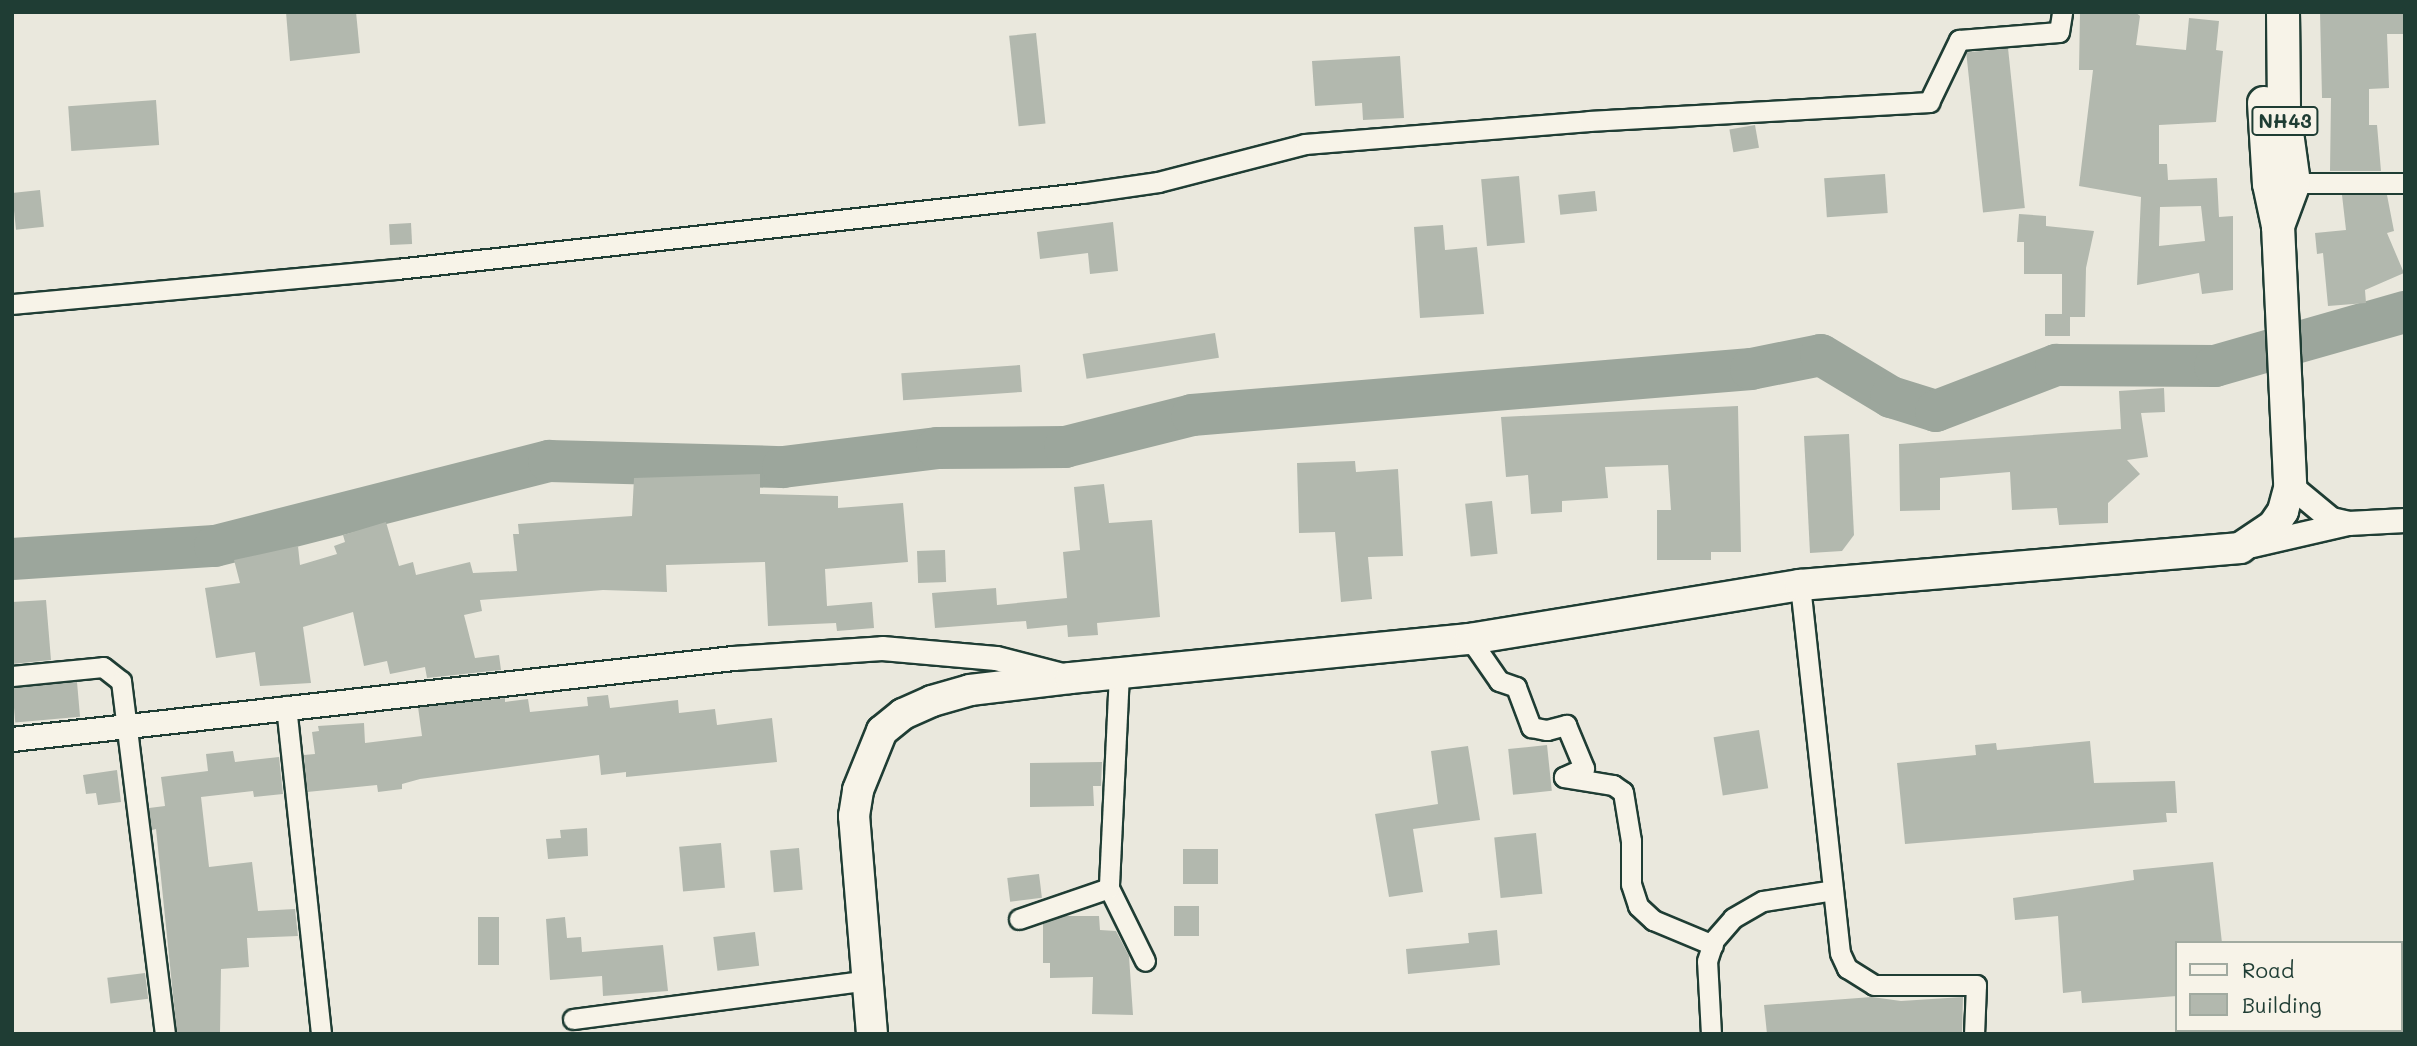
<!DOCTYPE html>
<style>
body{margin:0}
#map{position:relative;width:2417px;height:1046px;overflow:hidden;background:#eae8dd;font-family:Mali,sans-serif}
div>[style]{position:absolute}
[style*='--x']{left:calc(var(--x)*1px);top:calc(var(--y)*1px);width:calc(var(--w)*1px);rotate:calc(var(--a)*1deg)}
.river>*{height:42px;margin:-21px;padding:0 21px;transform-origin:21px;border-radius:21px;background:#9ca69c}
.building>*{inset:0;background:#b2b8ae;transform-origin:0 0}
.roads{filter:drop-shadow(2px 0 #1f3d34) drop-shadow(-2px 0 #1f3d34) drop-shadow(0 2px #1f3d34) drop-shadow(0 -2px #1f3d34)}
.minor>*{height:19px;margin:-9.5px;padding:0 9.5px;transform-origin:9.5px;border-radius:9.5px;background:#f7f3e8}
.tertiary>*{height:23px;margin:-11.5px;padding:0 11.5px;transform-origin:11.5px;border-radius:11.5px;background:#f7f3e8}
.primary>*{height:30px;margin:-15px;padding:0 15px;transform-origin:15px;border-radius:15px;background:#f7f3e8}
.trunk>*{height:32px;margin:-16px;padding:0 16px;transform-origin:16px;border-radius:16px;background:#f7f3e8}
span{translate:-50% -50%;white-space:nowrap;text-align:center;line-height:1.15;-webkit-text-stroke:6px #f7f3e8;paint-order:stroke}
.shield-label span{padding:2px 5px;background:#f7f3e8;border:2px solid;border-radius:5px;-webkit-text-stroke-width:0}
.shield-label{font-size:19px;color:#1f3d34;font-weight:700}
.frame{position:absolute;inset:0;border:14px solid #1f3d34;pointer-events:none}
.legend{position:absolute;left:2175px;top:941px;width:228px;height:91px;box-sizing:border-box;background:#f7f3e8;border:2px solid #a1aaa0;margin:0;padding:9px 12px;list-style:none;font-size:21px;color:#1f3d34}
.legend li{display:flex;align-items:center;gap:14px;height:35px}
.legend b{width:35px;border:2px solid #a1aaa0}
</style>
<div id="map">
<div class="river">
<div style="--x:12;--y:559;--w:203;--a:-3.7"></div>
<div style="--x:215;--y:546;--w:345;--a:-14.3"></div>
<div style="--x:549;--y:461;--w:234;--a:1.5"></div>
<div style="--x:783;--y:467;--w:155;--a:-7"></div>
<div style="--x:937;--y:448;--w:128;--a:-0.4"></div>
<div style="--x:1065;--y:447;--w:131;--a:-14.1"></div>
<div style="--x:1192;--y:415;--w:561;--a:-4.7"></div>
<div style="--x:1751;--y:369;--w:71;--a:-11.3"></div>
<div style="--x:1821;--y:355;--w:82;--a:31"></div>
<div style="--x:1891;--y:397;--w:47;--a:17.3"></div>
<div style="--x:1936;--y:411;--w:129;--a:-21"></div>
<div style="--x:2056;--y:365;--w:159;--a:0.4"></div>
<div style="--x:2215;--y:366;--w:198;--a:-15.9"></div>
</div>
<div class="building">
<div style="clip-path:polygon(286px 12px,356px 12px,360px 53px,290px 61px)"></div>
<div style="clip-path:polygon(evenodd,2080px 12px,2135px 12px,2140px 16px,2136px 45px,2186px 50px,2189px 18px,2219px 21px,2216px 50px,2223px 51px,2216px 122px,2159px 125px,2159px 164px,2167px 164px,2168px 180px,2217px 178px,2219px 217px,2233px 216px,2233px 290px,2202px 294px,2199px 273px,2137px 285px,2141px 197px,2079px 186px,2093px 70px,2079px 70px,2080px 12px,2201px 206px,2205px 241px,2159px 246px,2160px 207px,2201px 206px)"></div>
<div style="clip-path:polygon(2320px 12px,2405px 12px,2405px 34px,2387px 34px,2389px 88px,2369px 89px,2369px 125px,2377px 125px,2381px 171px,2330px 171px,2331px 98px,2322px 98px)"></div>
<div style="left:1036px;top:33px;width:91px;height:27px;rotate:84deg"></div>
<div style="left:2008px;top:48px;width:161px;height:42px;rotate:84deg"></div>
<div style="clip-path:polygon(1400px 56px,1404px 118px,1363px 120px,1362px 103px,1315px 106px,1312px 61px)"></div>
<div style="left:156px;top:100px;width:45px;height:88px;rotate:86deg"></div>
<div style="left:1755px;top:125px;width:23px;height:26px;rotate:80deg"></div>
<div style="left:1885px;top:174px;width:39px;height:61px;rotate:86deg"></div>
<div style="left:1519px;top:176px;width:67px;height:38px;rotate:85deg"></div>
<div style="left:40px;top:190px;width:37px;height:28px;rotate:84deg"></div>
<div style="left:1595px;top:191px;width:20px;height:37px;rotate:84deg"></div>
<div style="clip-path:polygon(2342px 195px,2387px 195px,2394px 231px,2387px 233px,2404px 273px,2365px 290px,2366px 303px,2328px 306px,2323px 253px,2317px 254px,2315px 233px,2346px 230px)"></div>
<div style="clip-path:polygon(2019px 214px,2046px 216px,2046px 226px,2094px 231px,2086px 268px,2085px 317px,2070px 317px,2070px 336px,2045px 336px,2045px 314px,2062px 314px,2062px 274px,2024px 274px,2024px 242px,2017px 242px)"></div>
<div style="clip-path:polygon(1113px 222px,1118px 271px,1090px 274px,1088px 253px,1040px 259px,1037px 232px)"></div>
<div style="left:411px;top:223px;width:21px;height:22px;rotate:87deg"></div>
<div style="clip-path:polygon(1443px 225px,1445px 250px,1477px 247px,1484px 314px,1420px 318px,1414px 227px)"></div>
<div style="left:1215px;top:333px;width:25px;height:134px;rotate:81deg"></div>
<div style="left:1020px;top:365px;width:27px;height:119px;rotate:86deg"></div>
<div style="clip-path:polygon(2164px 388px,2165px 412px,2141px 413px,2148px 457px,2127px 460px,2140px 474px,2108px 503px,2108px 523px,2059px 525px,2057px 508px,2012px 510px,2010px 472px,1940px 478px,1940px 510px,1900px 511px,1899px 444px,2121px 429px,2119px 391px)"></div>
<div style="clip-path:polygon(1738px 406px,1741px 552px,1711px 552px,1711px 560px,1657px 560px,1657px 510px,1671px 510px,1668px 465px,1605px 467px,1608px 498px,1562px 501px,1562px 512px,1531px 514px,1528px 475px,1506px 477px,1501px 417px)"></div>
<div style="clip-path:polygon(1849px 434px,1854px 535px,1842px 551px,1810px 553px,1804px 436px)"></div>
<div style="clip-path:polygon(1355px 461px,1356px 472px,1398px 469px,1403px 556px,1368px 557px,1372px 599px,1341px 602px,1335px 532px,1299px 533px,1297px 463px)"></div>
<div style="clip-path:polygon(760px 474px,760px 494px,838px 496px,838px 508px,903px 503px,908px 562px,825px 569px,827px 606px,872px 602px,874px 628px,837px 631px,836px 623px,768px 626px,765px 562px,666px 565px,667px 592px,603px 590px,480px 600px,482px 611px,464px 615px,475px 658px,499px 655px,501px 670px,427px 678px,425px 667px,390px 674px,387px 661px,364px 666px,353px 612px,303px 627px,311px 683px,260px 686px,255px 652px,216px 658px,205px 588px,240px 583px,234px 560px,298px 546px,300px 565px,337px 554px,334px 546px,345px 542px,343px 535px,386px 522px,399px 566px,413px 562px,416px 575px,470px 562px,473px 573px,517px 571px,513px 534px,519px 534px,518px 524px,632px 516px,634px 478px)"></div>
<div style="clip-path:polygon(1104px 484px,1109px 523px,1152px 520px,1160px 617px,1097px 623px,1098px 635px,1068px 637px,1067px 625px,1027px 629px,1026px 621px,935px 628px,932px 593px,996px 588px,997px 605px,1067px 598px,1063px 552px,1080px 550px,1074px 487px)"></div>
<div style="left:1492px;top:501px;width:53px;height:27px;rotate:84deg"></div>
<div style="left:945px;top:550px;width:32px;height:28px;rotate:88deg"></div>
<div style="clip-path:polygon(46px 600px,51px 660px,12px 664px,12px 602px)"></div>
<div style="left:77px;top:682px;width:35px;height:65px;rotate:85deg"></div>
<div style="clip-path:polygon(608px 695px,610px 708px,678px 700px,679px 713px,715px 709px,717px 725px,772px 718px,777px 762px,626px 777px,626px 772px,601px 775px,599px 755px,420px 779px,402px 784px,402px 789px,378px 792px,377px 785px,307px 792px,304px 755px,315px 754px,312px 732px,319px 731px,318px 726px,364px 723px,365px 743px,422px 736px,418px 707px,505px 698px,505px 702px,528px 699px,530px 712px,588px 706px,587px 697px)"></div>
<div style="left:1759px;top:730px;width:59px;height:46px;rotate:81deg"></div>
<div style="clip-path:polygon(2090px 741px,2094px 783px,2175px 781px,2177px 813px,2166px 813px,2167px 822px,1905px 844px,1897px 763px,1976px 755px,1975px 745px,1996px 743px,1997px 750px)"></div>
<div style="left:1547px;top:745px;width:46px;height:39px;rotate:84deg"></div>
<div style="clip-path:polygon(1468px 746px,1480px 820px,1413px 829px,1423px 892px,1389px 897px,1375px 814px,1438px 804px,1431px 751px)"></div>
<div style="clip-path:polygon(233px 751px,235px 762px,279px 757px,283px 794px,254px 797px,253px 791px,201px 797px,209px 867px,252px 862px,258px 911px,295px 909px,298px 936px,247px 938px,249px 967px,221px 969px,220px 1034px,177px 1034px,156px 829px,152px 830px,149px 808px,165px 806px,161px 777px,208px 771px,206px 754px)"></div>
<div style="clip-path:polygon(1102px 762px,1101px 786px,1093px 786px,1094px 806px,1030px 807px,1030px 763px)"></div>
<div style="clip-path:polygon(117px 770px,121px 802px,98px 805px,96px 793px,86px 794px,83px 775px)"></div>
<div style="clip-path:polygon(587px 828px,588px 856px,548px 859px,546px 839px,561px 838px,560px 830px)"></div>
<div style="left:1536px;top:833px;width:61px;height:42px;rotate:84deg"></div>
<div style="left:721px;top:843px;width:45px;height:42px;rotate:85deg"></div>
<div style="left:799px;top:848px;width:42px;height:29px;rotate:85deg"></div>
<div style="left:1183px;top:849px;width:35px;height:35px"></div>
<div style="clip-path:polygon(2213px 862px,2222px 943px,2177px 943px,2177px 996px,2082px 1003px,2081px 991px,2063px 993px,2058px 916px,2015px 920px,2013px 898px,2134px 880px,2133px 870px)"></div>
<div style="left:1039px;top:874px;width:24px;height:32px;rotate:83deg"></div>
<div style="left:1199px;top:906px;width:30px;height:25px;rotate:90deg"></div>
<div style="clip-path:polygon(1064px 916px,1099px 916px,1100px 930px,1116px 931px,1129px 956px,1133px 1015px,1092px 1014px,1093px 977px,1050px 978px,1050px 963px,1043px 963px,1043px 924px)"></div>
<div style="left:478px;top:917px;width:21px;height:48px"></div>
<div style="clip-path:polygon(565px 917px,567px 938px,581px 937px,582px 952px,663px 945px,668px 991px,603px 996px,602px 976px,550px 980px,546px 919px)"></div>
<div style="clip-path:polygon(1497px 930px,1500px 965px,1408px 974px,1406px 949px,1469px 943px,1468px 933px)"></div>
<div style="left:755px;top:932px;width:34px;height:42px;rotate:83deg"></div>
<div style="left:145px;top:973px;width:26px;height:38px;rotate:83deg"></div>
<div style="clip-path:polygon(1872px 997px,1901px 1001px,1963px 997px,1962px 1034px,1767px 1034px,1764px 1005px)"></div>
</div>
<div class="roads">
<div class="minor">
<div style="--x:2294;--y:183;--w:111;--a:0"></div>
<div style="--x:12;--y:304;--w:387;--a:-5.2"></div>
<div style="--x:397;--y:269;--w:689;--a:-6.33"></div>
<div style="--x:1082;--y:193;--w:77;--a:-8.2"></div>
<div style="--x:1158;--y:182;--w:152;--a:-14.5"></div>
<div style="--x:1305;--y:144;--w:285;--a:-4.6"></div>
<div style="--x:1589;--y:121;--w:341;--a:-3.2"></div>
<div style="--x:1929;--y:102;--w:69;--a:-64.2"></div>
<div style="--x:1959;--y:40;--w:100;--a:-4.6"></div>
<div style="--x:2059;--y:32;--w:20;--a:-81"></div>
<div style="--x:1800;--y:585;--w:370;--a:83.8"></div>
<div style="--x:1840;--y:953;--w:17;--a:65"></div>
<div style="--x:1847;--y:968;--w:32;--a:32"></div>
<div style="--x:1874;--y:985;--w:102;--a:0"></div>
<div style="--x:1976;--y:985;--w:49;--a:92.3"></div>
<div style="--x:1470;--y:639;--w:51;--a:55.4"></div>
<div style="--x:1499;--y:681;--w:18;--a:19"></div>
<div style="--x:1516;--y:687;--w:43;--a:69.4"></div>
<div style="--x:1531;--y:727;--w:16;--a:11"></div>
<div style="--x:1547;--y:730;--w:20;--a:-15"></div>
<div style="--x:1566;--y:725;--w:47;--a:67.3"></div>
<div style="--x:1584;--y:768;--w:22;--a:156"></div>
<div style="--x:1119;--y:673;--w:215;--a:92.7"></div>
<div style="--x:1109;--y:888;--w:81;--a:63.7"></div>
<div style="--x:12;--y:676;--w:91;--a:-5.6"></div>
<div style="--x:103;--y:667;--w:23;--a:38"></div>
<div style="--x:121;--y:681;--w:356;--a:82.9"></div>
<div style="--x:286;--y:706;--w:330;--a:83.9"></div>
<div style="--x:1564;--y:777;--w:50;--a:9.3"></div>
<div style="--x:1613;--y:785;--w:12;--a:35"></div>
<div style="--x:1623;--y:792;--w:50;--a:80.7"></div>
<div style="--x:1631;--y:841;--w:43;--a:90"></div>
<div style="--x:1631;--y:884;--w:23;--a:72"></div>
<div style="--x:1638;--y:906;--w:21;--a:43"></div>
<div style="--x:1653;--y:920;--w:65;--a:22.6"></div>
<div style="--x:1019;--y:919;--w:95;--a:-19"></div>
<div style="--x:573;--y:1019;--w:300;--a:-7.5"></div>
<div style="--x:1711;--y:1034;--w:73;--a:-93.1"></div>
<div style="--x:1707;--y:961;--w:22;--a:-72"></div>
<div style="--x:1714;--y:940;--w:29;--a:-49"></div>
<div style="--x:1733;--y:918;--w:34;--a:-30"></div>
<div style="--x:1763;--y:901;--w:71;--a:-8.9"></div>
</div>
<div class="tertiary">
<div style="--x:2290;--y:485;--w:53;--a:39.7"></div>
<div style="--x:2331;--y:519;--w:17;--a:13"></div>
<div style="--x:2348;--y:523;--w:57;--a:-3"></div>
<div style="--x:2252;--y:545;--w:98;--a:-12.9"></div>
<div style="--x:12;--y:739;--w:726;--a:-6.41"></div>
<div style="--x:733;--y:658;--w:149;--a:-3.8"></div>
<div style="--x:882;--y:648;--w:114;--a:5"></div>
<div style="--x:996;--y:658;--w:68;--a:14.4"></div>
</div>
<div class="primary">
<div style="--x:872;--y:1034;--w:219;--a:-94.7"></div>
<div style="--x:854;--y:816;--w:26;--a:-81"></div>
<div style="--x:858;--y:790;--w:64;--a:-67.9"></div>
<div style="--x:882;--y:731;--w:27;--a:-39"></div>
<div style="--x:903;--y:714;--w:32;--a:-24"></div>
<div style="--x:932;--y:701;--w:40;--a:-16"></div>
<div style="--x:970;--y:690;--w:101;--a:-6.8"></div>
<div style="--x:1070;--y:678;--w:402;--a:-5.6"></div>
<div style="--x:1470;--y:639;--w:334;--a:-9.3"></div>
<div style="--x:1800;--y:585;--w:442;--a:-4.8"></div>
<div style="--x:2240;--y:548;--w:40;--a:-34"></div>
<div style="--x:2273;--y:526;--w:18;--a:-56"></div>
<div style="--x:2283;--y:511;--w:27;--a:-75"></div>
</div>
<div class="trunk">
<div style="--x:2283;--y:12;--w:99;--a:89.4"></div>
<div style="--x:2284;--y:111;--w:73;--a:82.1"></div>
<div style="--x:2294;--y:183;--w:46;--a:110.4"></div>
<div style="--x:2278;--y:226;--w:259;--a:87.3"></div>
<div style="--x:2264;--y:103;--w:81;--a:86.5"></div>
<div style="--x:2269;--y:184;--w:43;--a:77.9"></div>
</div>
</div>
<div class="shield-label">
<span style="left:2285px;top:121px">NH43</span>
</div>
<div class="frame"></div>
<ul class="legend">
<li><b style="height:9px;background:#f7f3e8"></b>Road</li>
<li><b style="height:19px;background:#b2b8ae"></b>Building</li>
</ul>
</div>
